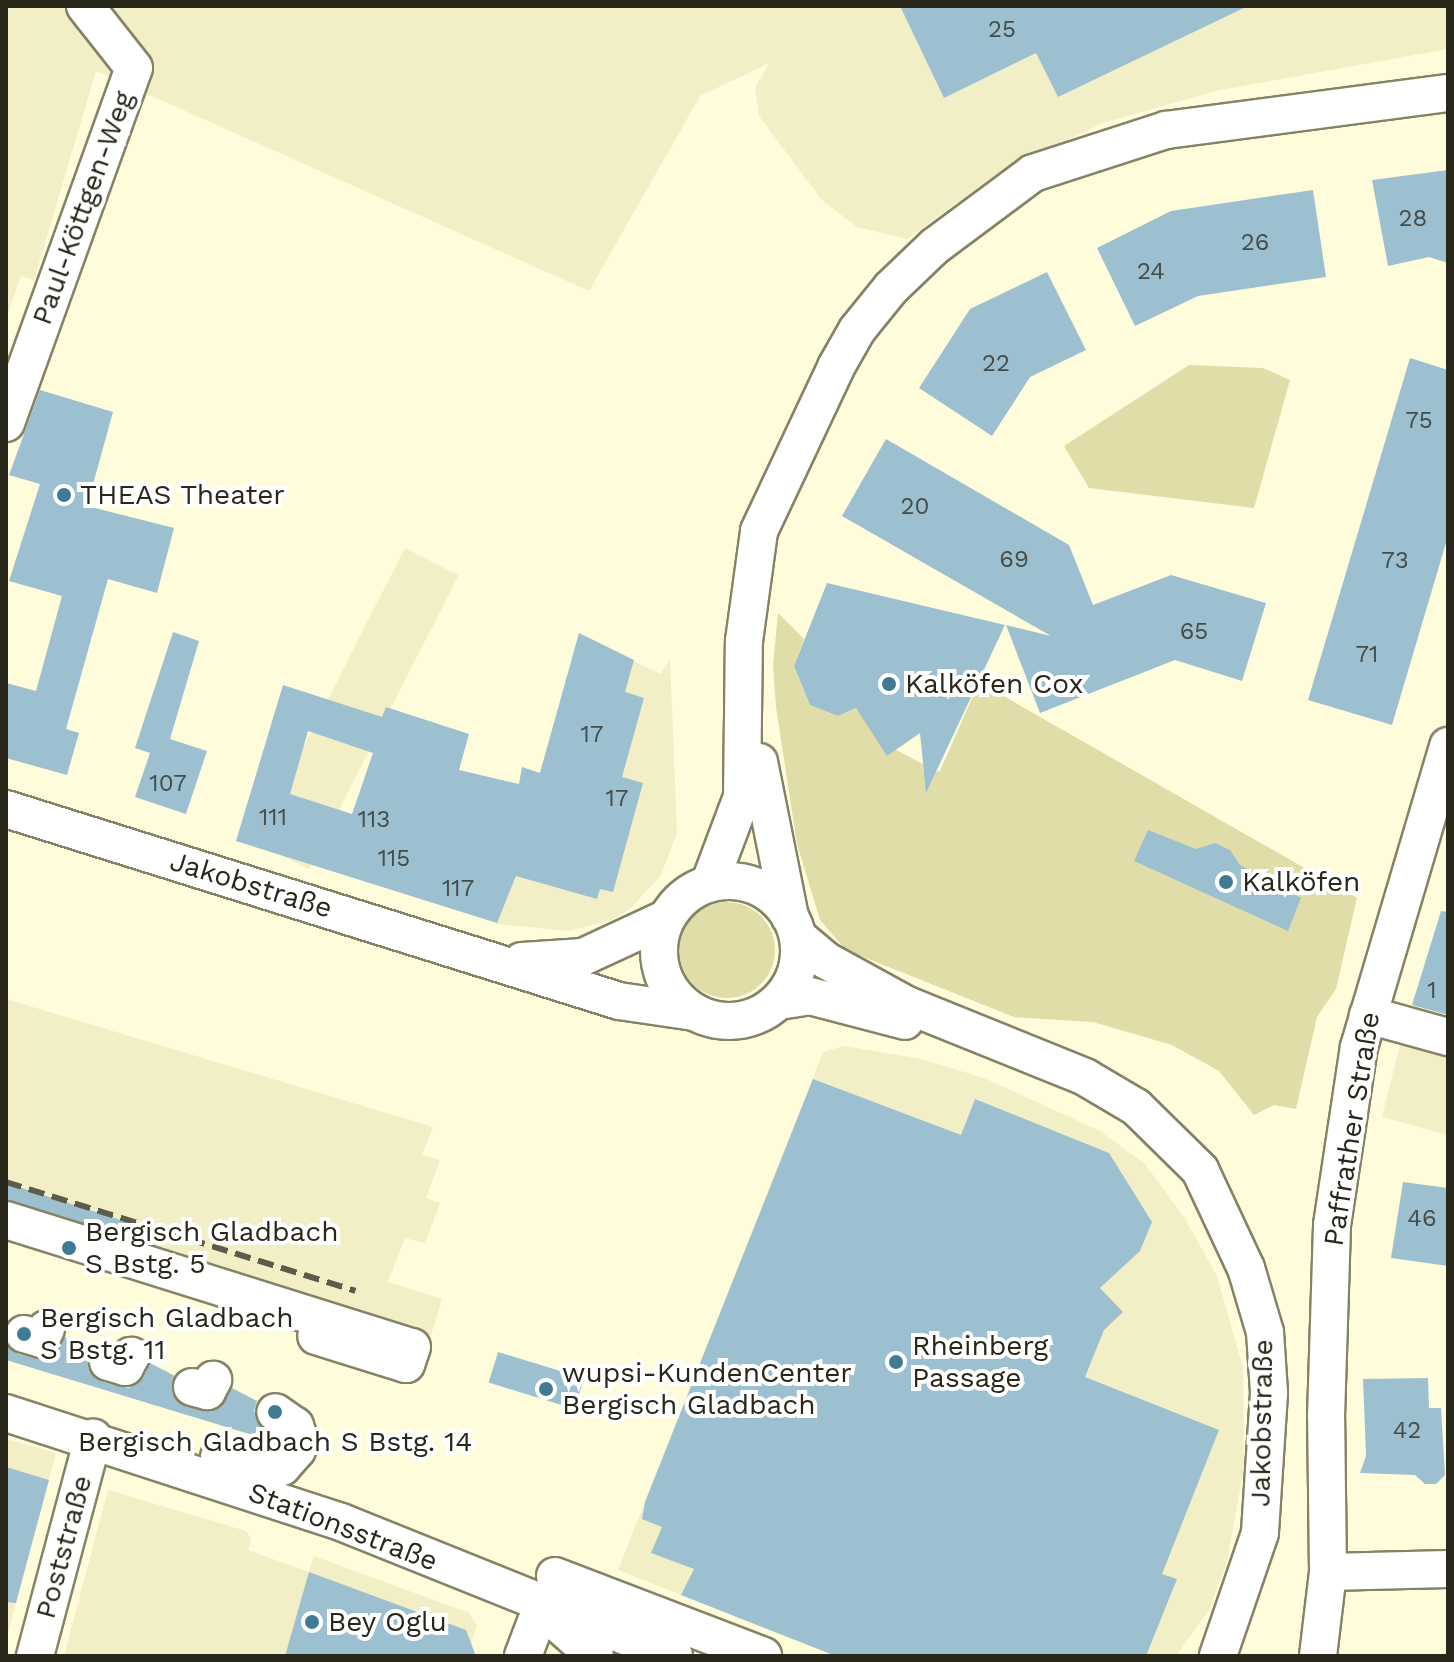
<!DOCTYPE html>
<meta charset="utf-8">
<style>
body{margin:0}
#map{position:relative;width:1454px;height:1662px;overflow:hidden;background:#fefcda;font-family:"Work Sans",sans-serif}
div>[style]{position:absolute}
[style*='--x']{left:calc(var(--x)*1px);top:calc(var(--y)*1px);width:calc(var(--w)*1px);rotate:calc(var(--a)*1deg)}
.built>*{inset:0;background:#f2efc6;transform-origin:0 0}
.green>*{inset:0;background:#e0dda9}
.round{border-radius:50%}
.building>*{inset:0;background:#9dc0d0;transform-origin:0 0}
.roads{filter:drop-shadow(2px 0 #858365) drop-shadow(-2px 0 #858365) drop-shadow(0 2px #858365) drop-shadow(0 -2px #858365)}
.minor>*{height:36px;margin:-18px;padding:0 18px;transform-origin:18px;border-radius:18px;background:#fff}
.minor>.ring{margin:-18px;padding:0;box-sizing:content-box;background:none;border:36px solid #fff;border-radius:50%}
.rail>*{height:6px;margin-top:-3px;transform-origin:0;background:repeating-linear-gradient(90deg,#5d5c4a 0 16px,transparent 0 24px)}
.dots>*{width:22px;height:22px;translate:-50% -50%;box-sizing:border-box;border:4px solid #fff;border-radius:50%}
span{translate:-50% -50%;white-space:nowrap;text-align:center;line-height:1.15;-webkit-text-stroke:8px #fff;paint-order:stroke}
.number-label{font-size:24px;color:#454d48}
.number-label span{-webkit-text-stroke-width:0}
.street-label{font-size:28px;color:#28271a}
.poi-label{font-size:28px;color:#28271a}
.left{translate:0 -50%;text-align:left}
.frame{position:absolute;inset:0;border:8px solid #28271a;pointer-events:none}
</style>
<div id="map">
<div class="built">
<div style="clip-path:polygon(6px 6px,1448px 6px,1448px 49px,1220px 90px,1103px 123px,996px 174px,907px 239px,857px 227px,822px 200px,759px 116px,755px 88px,769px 63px,700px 96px,589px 291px,96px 71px,34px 280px,21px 276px,6px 318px)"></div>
<div style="left:405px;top:548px;width:60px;height:330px;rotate:27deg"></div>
<div style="clip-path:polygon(579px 634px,660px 674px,670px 660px,677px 833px,661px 875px,631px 908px,612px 920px,569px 931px,497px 924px)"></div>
<div style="clip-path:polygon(6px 999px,433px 1127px,422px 1155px,440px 1160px,426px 1198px,440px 1203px,425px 1243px,405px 1238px,388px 1282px,442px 1299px,427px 1348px,6px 1217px)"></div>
<div style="clip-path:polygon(1402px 1037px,1448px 1049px,1448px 1135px,1382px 1117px)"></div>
<div style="clip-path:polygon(844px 1046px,921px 1059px,984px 1078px,1100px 1131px,1145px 1164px,1184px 1217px,1217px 1276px,1243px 1368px,1244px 1467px,1227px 1562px,1209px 1610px,1176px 1656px,835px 1656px,618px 1570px,823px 1052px)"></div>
<div style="clip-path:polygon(6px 1439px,56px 1453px,6px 1640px)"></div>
<div style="clip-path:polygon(108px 1490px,246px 1531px,251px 1538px,248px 1550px,309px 1572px,314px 1556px,469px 1613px,477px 1626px,466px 1656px,64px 1656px)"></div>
</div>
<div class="green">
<div style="clip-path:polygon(1189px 365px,1263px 368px,1290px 380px,1254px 508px,1089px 488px,1064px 446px)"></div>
<div style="clip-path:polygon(778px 613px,804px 639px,794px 666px,810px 705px,838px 716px,871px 702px,896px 750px,923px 764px,924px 774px,940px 771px,979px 682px,1357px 898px,1336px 989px,1317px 1017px,1296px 1109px,1274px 1105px,1254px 1115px,1219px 1071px,1172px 1045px,1093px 1022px,1014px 1017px,846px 950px,820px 920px,797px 844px,776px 707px,773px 666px)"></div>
<div class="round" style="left:679px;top:902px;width:96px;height:96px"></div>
</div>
<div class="building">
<div style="clip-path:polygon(900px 6px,1248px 6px,1058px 97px,1036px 53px,944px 98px)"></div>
<div style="clip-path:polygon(1448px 170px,1448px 263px,1429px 257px,1388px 266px,1372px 180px)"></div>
<div style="clip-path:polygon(1313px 190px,1326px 277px,1198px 296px,1135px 326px,1097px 248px,1171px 211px)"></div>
<div style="clip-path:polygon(1047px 272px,1086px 350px,1030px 377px,992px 436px,919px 388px,970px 309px)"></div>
<div style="clip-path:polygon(1410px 358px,1448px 370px,1448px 536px,1392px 725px,1308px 700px)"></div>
<div style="clip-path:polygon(40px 390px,113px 412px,87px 506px,174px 528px,157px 593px,108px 579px,66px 729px,79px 733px,67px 775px,6px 758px,6px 683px,36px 691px,62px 596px,9px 581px,40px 484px,9px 475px)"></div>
<div style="clip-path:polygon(886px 439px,1069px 545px,1093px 605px,1171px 575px,1266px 603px,1242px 681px,1175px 660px,1040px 713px,1006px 625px,1051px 636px,842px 516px)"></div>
<div style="clip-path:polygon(827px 583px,1005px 625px,926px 793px,920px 733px,887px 756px,856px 708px,838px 716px,810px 705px,794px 666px)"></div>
<div style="clip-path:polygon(173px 632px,199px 641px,170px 739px,207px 751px,186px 814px,135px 797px,150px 753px,135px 748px)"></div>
<div style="clip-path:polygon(evenodd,579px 633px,634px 660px,625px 692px,644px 698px,622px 777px,643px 783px,613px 892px,600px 889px,597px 899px,516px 876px,497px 923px,236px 841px,283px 685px,382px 717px,386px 707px,469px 734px,459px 770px,519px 784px,522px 767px,540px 773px,579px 633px,308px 731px,373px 753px,352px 814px,290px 794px,308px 731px)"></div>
<div style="clip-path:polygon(1148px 830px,1196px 849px,1215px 843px,1230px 850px,1240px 865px,1301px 898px,1288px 931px,1134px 861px)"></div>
<div style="clip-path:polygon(1441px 911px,1448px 912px,1448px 1015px,1412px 1005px)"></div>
<div style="clip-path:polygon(813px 1079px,961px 1135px,975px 1099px,1109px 1153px,1152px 1222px,1140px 1251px,1100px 1288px,1123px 1312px,1104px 1330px,1085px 1377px,1219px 1430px,1162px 1574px,1177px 1579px,1146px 1656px,836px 1656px,681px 1595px,694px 1569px,651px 1553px,662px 1527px,642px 1519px,645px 1502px)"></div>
<div style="clip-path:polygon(1403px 1182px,1448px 1188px,1448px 1266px,1391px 1258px)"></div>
<div style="clip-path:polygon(6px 1183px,161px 1233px,157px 1245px,6px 1200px)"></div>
<div style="clip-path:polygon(65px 1337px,91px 1351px,88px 1368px,102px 1382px,129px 1388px,143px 1378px,150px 1363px,175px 1376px,172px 1392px,178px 1402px,202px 1411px,220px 1408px,232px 1388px,257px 1401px,254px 1411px,266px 1431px,263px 1438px,6px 1360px,6px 1344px,18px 1354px,44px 1360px,54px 1355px)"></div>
<div style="left:498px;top:1352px;width:90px;height:32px;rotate:17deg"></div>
<div style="clip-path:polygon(1428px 1378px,1429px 1408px,1441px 1408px,1445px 1475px,1436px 1484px,1425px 1484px,1415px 1475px,1360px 1473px,1366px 1456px,1363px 1379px)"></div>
<div style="clip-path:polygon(6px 1467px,49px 1480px,16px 1603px,6px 1602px)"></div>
<div style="clip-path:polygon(309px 1572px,466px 1630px,476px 1656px,285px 1656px)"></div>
</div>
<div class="roads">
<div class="minor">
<div style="--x:6;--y:423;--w:377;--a:-70.2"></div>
<div style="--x:134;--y:68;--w:79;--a:-128.3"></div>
<div style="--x:759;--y:762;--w:158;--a:78.7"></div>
<div style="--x:6;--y:809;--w:642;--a:17.39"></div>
<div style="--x:619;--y:1001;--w:76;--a:8.3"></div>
<div class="ring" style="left:659px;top:881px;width:104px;height:104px"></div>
<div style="--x:710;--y:882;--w:91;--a:-69.4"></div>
<div style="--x:742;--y:797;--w:156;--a:-89.3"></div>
<div style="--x:744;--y:641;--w:111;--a:-82.2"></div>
<div style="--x:759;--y:531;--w:181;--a:-64.8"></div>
<div style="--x:836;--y:367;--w:43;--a:-60.4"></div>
<div style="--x:857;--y:330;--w:54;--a:-51"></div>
<div style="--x:891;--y:288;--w:61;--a:-43.7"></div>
<div style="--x:935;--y:246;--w:122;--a:-36.7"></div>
<div style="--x:1033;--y:173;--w:140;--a:-17.9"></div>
<div style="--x:1166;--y:130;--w:284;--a:-7.5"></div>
<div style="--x:798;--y:937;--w:35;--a:40"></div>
<div style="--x:825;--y:960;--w:94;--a:28.8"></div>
<div style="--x:907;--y:1005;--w:192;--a:22"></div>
<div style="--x:1085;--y:1077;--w:59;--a:30.5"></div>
<div style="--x:1136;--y:1107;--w:90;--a:44.5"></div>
<div style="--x:1200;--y:1170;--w:108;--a:64.9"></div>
<div style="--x:1246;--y:1268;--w:67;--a:73.5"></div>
<div style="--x:1265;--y:1332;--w:61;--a:86.2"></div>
<div style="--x:1269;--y:1393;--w:140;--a:93.7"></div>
<div style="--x:1260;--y:1533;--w:130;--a:108.9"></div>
<div style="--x:522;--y:961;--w:61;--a:-3.8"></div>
<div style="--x:583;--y:957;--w:90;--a:-24.9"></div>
<div style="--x:779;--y:1001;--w:31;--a:-9"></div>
<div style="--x:810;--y:996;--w:98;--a:14.7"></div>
<div style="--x:1368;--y:1015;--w:83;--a:15.4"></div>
<div style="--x:6;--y:1220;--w:425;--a:17.4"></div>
<div style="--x:412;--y:1347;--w:18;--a:109"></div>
<div style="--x:406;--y:1364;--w:94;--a:-162.7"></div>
<div style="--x:24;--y:1334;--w:18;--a:16"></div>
<div style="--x:41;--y:1339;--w:11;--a:-63"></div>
<div style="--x:108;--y:1362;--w:18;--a:16"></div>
<div style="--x:125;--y:1367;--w:13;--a:-61"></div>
<div style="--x:192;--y:1387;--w:16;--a:15"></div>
<div style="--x:207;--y:1391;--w:13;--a:-61"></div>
<div style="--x:6;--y:1413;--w:352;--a:18"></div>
<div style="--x:341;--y:1522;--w:359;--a:21.9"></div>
<div style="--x:219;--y:1457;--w:42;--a:16.7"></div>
<div style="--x:259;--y:1469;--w:23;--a:-5"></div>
<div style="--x:282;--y:1467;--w:23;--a:-49"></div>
<div style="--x:297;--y:1450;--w:12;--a:-81"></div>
<div style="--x:299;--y:1438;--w:13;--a:-108"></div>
<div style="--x:295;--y:1426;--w:24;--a:-145"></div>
<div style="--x:1328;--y:1572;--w:120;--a:-1.4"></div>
<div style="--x:555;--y:1576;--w:223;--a:21"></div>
<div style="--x:553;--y:1619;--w:56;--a:41.4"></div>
<div style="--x:35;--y:1656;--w:226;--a:-75.1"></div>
<div style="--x:523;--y:1656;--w:53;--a:-69.2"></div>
<div style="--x:1318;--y:1656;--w:85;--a:-83.2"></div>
<div style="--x:1328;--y:1572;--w:155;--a:-90.7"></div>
<div style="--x:1326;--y:1417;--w:192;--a:-88.2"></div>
<div style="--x:1332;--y:1225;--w:180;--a:-81.4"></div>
<div style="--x:1359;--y:1047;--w:314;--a:-73.5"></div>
</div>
</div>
<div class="rail">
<div style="--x:6;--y:1182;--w:366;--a:17.3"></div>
</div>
<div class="dots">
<div style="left:64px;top:495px;background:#407b93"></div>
<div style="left:889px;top:684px;background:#407b93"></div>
<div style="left:1226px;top:882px;background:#407b93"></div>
<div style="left:69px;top:1248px;background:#407b93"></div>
<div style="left:24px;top:1334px;background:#407b93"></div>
<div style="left:896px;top:1362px;background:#407b93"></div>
<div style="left:546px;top:1389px;background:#407b93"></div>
<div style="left:275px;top:1412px;background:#407b93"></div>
<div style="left:312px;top:1622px;background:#407b93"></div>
</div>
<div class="number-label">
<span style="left:1002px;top:30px">25</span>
<span style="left:1413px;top:219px">28</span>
<span style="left:1255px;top:243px">26</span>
<span style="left:1151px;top:272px">24</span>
<span style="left:996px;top:364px">22</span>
<span style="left:1419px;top:421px">75</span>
<span style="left:915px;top:507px">20</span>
<span style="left:1014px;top:560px">69</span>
<span style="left:1395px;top:561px">73</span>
<span style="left:1194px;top:632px">65</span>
<span style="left:1367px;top:655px">71</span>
<span style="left:592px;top:735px">17</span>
<span style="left:168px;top:784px">107</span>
<span style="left:617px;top:799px">17</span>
<span style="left:273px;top:818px">111</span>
<span style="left:374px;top:820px">113</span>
<span style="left:394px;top:859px">115</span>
<span style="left:458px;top:889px">117</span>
<span style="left:1432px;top:991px">1</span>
<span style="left:1422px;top:1219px">46</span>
<span style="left:1407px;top:1431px">42</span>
</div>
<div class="street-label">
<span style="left:83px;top:208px;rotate:-70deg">Paul-Köttgen-Weg</span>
<span style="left:251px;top:885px;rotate:17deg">Jakobstraße</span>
<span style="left:1352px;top:1129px;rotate:-81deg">Paffrather Straße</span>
<span style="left:1262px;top:1423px;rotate:-89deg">Jakobstraße</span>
<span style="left:343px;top:1527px;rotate:21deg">Stationsstraße</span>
<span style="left:64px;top:1547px;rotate:-75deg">Poststraße</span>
</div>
<div class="poi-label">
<span class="left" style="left:80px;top:495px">THEAS Theater</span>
<span class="left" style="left:905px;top:684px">Kalköfen Cox</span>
<span class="left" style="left:1242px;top:882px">Kalköfen</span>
<span class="left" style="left:85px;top:1248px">Bergisch Gladbach<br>S Bstg. 5</span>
<span class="left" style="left:40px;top:1334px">Bergisch Gladbach<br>S Bstg. 11</span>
<span class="left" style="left:912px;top:1362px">Rheinberg<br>Passage</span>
<span class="left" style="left:562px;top:1389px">wupsi-KundenCenter<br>Bergisch Gladbach</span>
<span style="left:275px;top:1442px">Bergisch Gladbach S Bstg. 14</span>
<span class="left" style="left:328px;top:1622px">Bey Oglu</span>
</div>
<div class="frame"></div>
</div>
